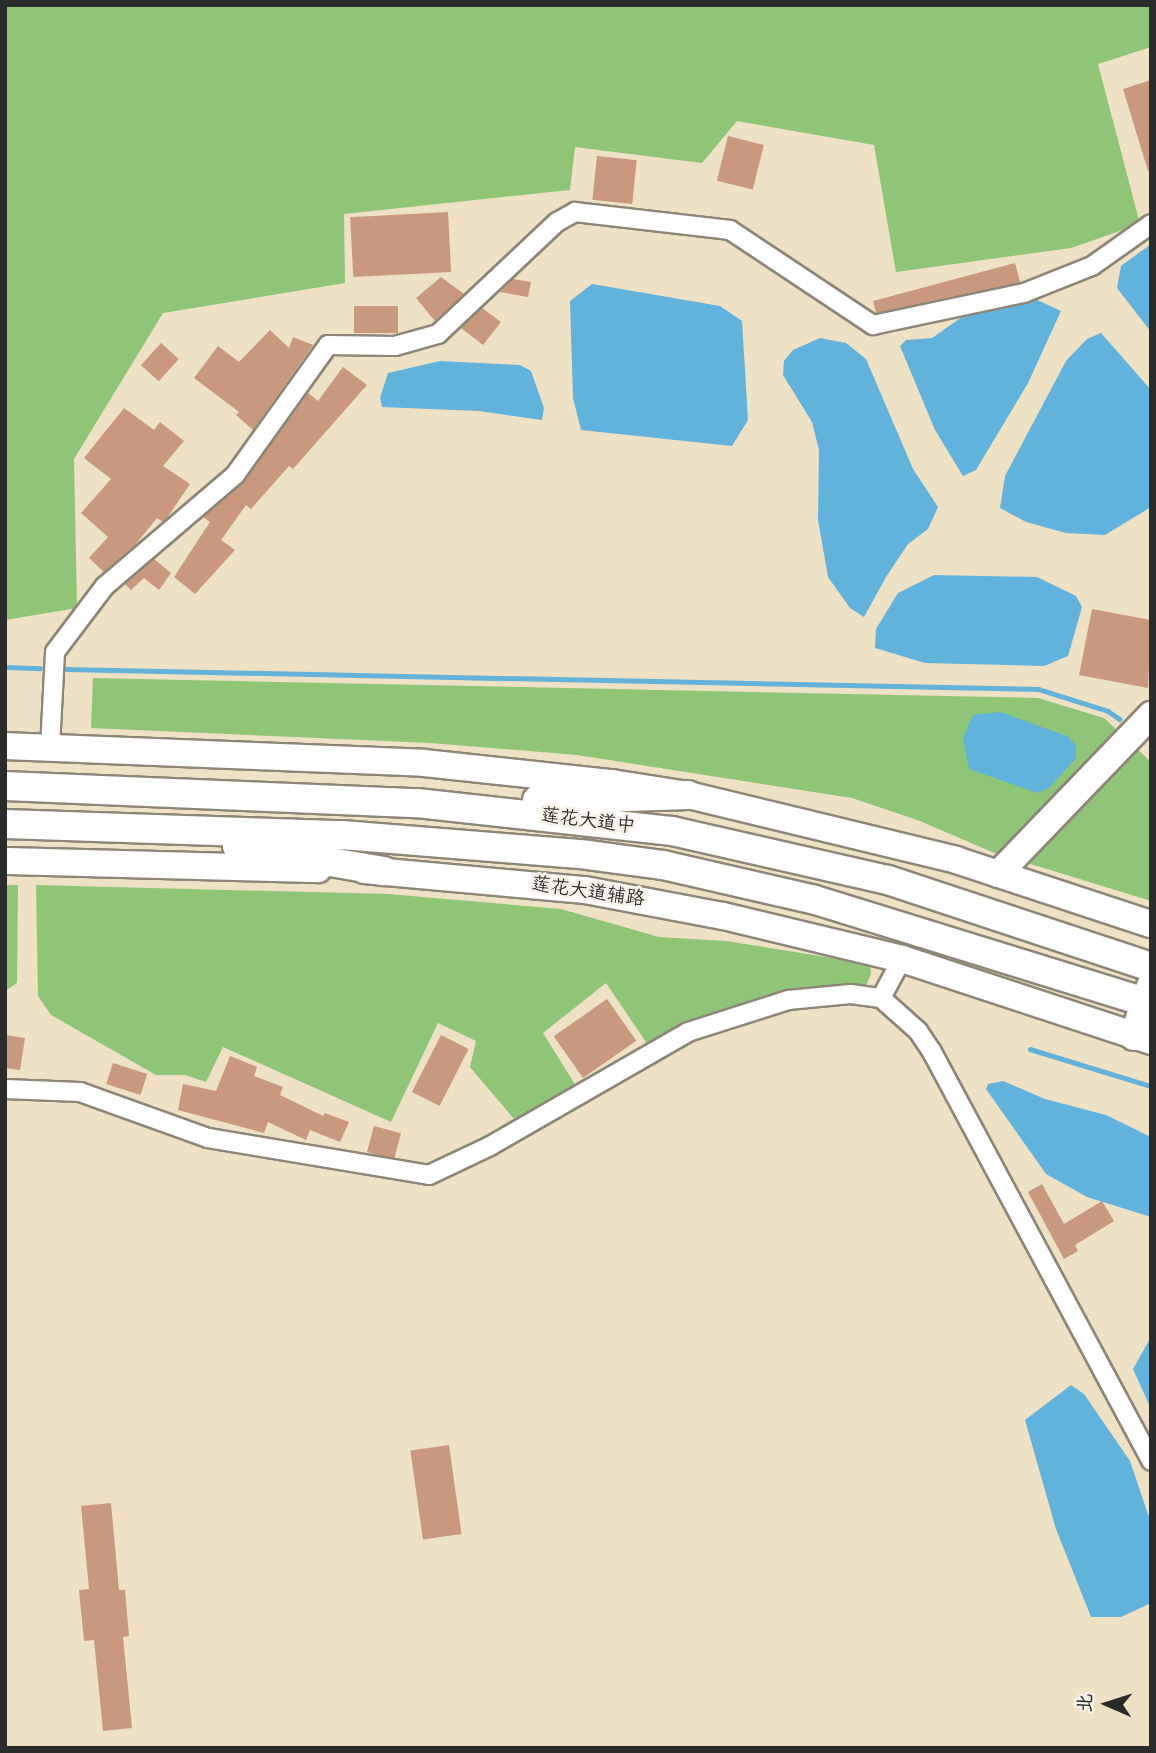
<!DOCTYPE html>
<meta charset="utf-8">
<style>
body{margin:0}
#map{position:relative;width:1156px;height:1753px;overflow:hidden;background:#efe1c3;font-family:"Balsamiq Sans","LXGW WenKai TC",sans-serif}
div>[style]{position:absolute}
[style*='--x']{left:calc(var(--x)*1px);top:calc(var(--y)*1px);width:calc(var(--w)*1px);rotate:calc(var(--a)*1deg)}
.green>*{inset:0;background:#8fc577}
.water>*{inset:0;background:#61b2dc}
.stream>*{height:4.5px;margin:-2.25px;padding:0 2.25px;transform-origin:2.25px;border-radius:2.25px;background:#61b2dc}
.building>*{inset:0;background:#ca987d;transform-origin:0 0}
.roads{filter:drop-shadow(2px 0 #8d8677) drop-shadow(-2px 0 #8d8677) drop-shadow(0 2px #8d8677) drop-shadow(0 -2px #8d8677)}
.street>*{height:18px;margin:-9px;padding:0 9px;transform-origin:9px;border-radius:9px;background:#fff}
.secondary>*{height:26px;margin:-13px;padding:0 13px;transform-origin:13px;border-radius:13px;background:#fff}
.primary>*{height:28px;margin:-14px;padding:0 14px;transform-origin:14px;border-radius:14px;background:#fff}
span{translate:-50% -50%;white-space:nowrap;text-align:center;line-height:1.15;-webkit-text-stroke:6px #f7f3e8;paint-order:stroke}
.street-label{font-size:19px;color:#2b2b2b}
.frame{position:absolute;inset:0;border:7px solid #2b2b2b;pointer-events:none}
.north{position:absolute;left:1072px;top:1669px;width:70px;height:70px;-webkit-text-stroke:5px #f7f3e8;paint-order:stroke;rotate:273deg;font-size:19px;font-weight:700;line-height:28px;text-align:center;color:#2b2b2b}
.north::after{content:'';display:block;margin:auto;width:24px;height:32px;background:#2b2b2b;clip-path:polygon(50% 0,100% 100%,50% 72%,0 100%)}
</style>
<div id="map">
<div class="green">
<div style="clip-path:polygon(5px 5px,1151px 5px,1151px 47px,1098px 64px,1140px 224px,1071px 248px,896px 272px,874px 145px,737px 121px,702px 163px,575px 147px,570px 190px,344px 214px,345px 283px,163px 313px,74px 459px,77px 608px,5px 620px)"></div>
<div style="clip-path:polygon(93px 678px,1038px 698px,1104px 718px,1151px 762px,1151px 901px,992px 852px,920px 821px,852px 798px,577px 755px,430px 743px,91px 728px)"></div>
<div style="clip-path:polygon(5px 885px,18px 885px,17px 983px,5px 991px)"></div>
<div style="clip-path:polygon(36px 885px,388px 894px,561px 909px,659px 937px,726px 941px,870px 964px,871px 974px,865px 988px,648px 1045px,606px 983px,543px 1033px,576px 1086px,514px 1119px,470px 1067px,476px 1041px,438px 1023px,391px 1122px,223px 1047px,206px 1082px,185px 1075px,156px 1075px,51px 1015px,38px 996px)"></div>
</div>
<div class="water">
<div style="clip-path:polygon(1151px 244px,1151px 332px,1117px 288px,1121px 266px)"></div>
<div style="clip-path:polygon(592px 284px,720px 306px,742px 321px,748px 420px,732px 446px,581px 430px,573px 398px,570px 301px)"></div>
<div style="clip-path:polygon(1037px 300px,1061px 311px,1028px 383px,976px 470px,963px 476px,935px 430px,900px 346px,906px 340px,932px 338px,969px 312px)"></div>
<div style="clip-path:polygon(1101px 333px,1151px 390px,1151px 507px,1105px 535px,1066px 533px,1026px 522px,1000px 508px,1005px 476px,1066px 361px,1087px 339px)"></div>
<div style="clip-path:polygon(820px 338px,846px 343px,866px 359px,913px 469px,938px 507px,928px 529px,908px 544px,886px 577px,864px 617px,850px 608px,828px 577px,818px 520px,819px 450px,812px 422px,783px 375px,784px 361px,793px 350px)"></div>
<div style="clip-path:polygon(440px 361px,520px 365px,531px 371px,544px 408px,542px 420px,479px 411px,382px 407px,380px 398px,388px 373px)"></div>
<div style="clip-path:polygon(934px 575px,1037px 577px,1076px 596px,1082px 607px,1068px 656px,1044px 666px,925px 663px,875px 648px,876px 629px,898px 593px)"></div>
<div style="clip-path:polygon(1000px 712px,1067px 736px,1076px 745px,1076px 758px,1049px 788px,1037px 793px,969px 769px,963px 738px,973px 715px)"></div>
<div style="clip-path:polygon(1003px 1081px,1045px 1099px,1106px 1115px,1151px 1137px,1151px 1217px,1087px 1197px,1046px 1174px,986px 1089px,988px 1084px)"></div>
<div style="clip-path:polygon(1151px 1337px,1151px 1409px,1133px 1369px)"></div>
<div style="clip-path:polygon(1071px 1385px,1084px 1394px,1130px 1461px,1151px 1523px,1151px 1603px,1121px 1617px,1091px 1617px,1056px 1529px,1025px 1420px)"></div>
</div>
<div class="stream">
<div style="--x:5;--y:667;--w:35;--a:2"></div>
<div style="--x:66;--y:669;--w:972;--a:1.18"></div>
<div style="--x:1038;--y:689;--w:73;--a:17.4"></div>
<div style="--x:1108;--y:711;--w:14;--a:34"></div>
<div style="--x:1030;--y:1049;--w:127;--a:17"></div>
</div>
<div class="building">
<div style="clip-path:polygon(1151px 80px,1151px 170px,1148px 171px,1123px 89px)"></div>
<div style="left:728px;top:136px;width:37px;height:46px;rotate:14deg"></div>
<div style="left:597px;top:156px;width:40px;height:44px;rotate:6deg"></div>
<div style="left:448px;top:212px;width:60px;height:98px;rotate:87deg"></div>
<div style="left:1015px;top:263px;width:20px;height:147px;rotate:75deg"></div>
<div style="clip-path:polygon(441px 277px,464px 294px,435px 321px,416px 298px)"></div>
<div style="clip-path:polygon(513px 279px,531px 282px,528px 297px,500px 292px)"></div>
<div style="left:398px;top:306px;width:27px;height:44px;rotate:90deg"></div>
<div style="clip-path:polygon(482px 308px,501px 322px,483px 345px,461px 328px)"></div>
<div style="clip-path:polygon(270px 330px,289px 348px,293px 337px,313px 345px,253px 430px,236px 415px,239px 412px,194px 378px,218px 346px,239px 362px)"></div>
<div style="left:161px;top:343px;width:24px;height:30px;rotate:42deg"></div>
<div style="clip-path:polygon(343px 367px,367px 385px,293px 469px,289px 466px,251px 509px,246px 505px,221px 540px,235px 550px,195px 594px,174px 577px,210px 522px,203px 517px,244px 482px,308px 393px,318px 401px)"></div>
<div style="clip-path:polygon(124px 408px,154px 430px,160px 422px,184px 441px,163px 466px,190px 484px,167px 518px,163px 522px,157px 518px,135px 545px,104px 572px,89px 558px,108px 537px,81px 513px,111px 479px,84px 458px)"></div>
<div style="clip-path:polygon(154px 559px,171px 573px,159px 590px,144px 578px,131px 590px,125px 584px)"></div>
<div style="clip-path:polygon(1092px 609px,1151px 620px,1148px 688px,1079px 675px)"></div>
<div style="left:607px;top:999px;width:51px;height:65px;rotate:55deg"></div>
<div style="clip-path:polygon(5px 1035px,25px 1038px,20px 1070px,5px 1068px)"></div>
<div style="left:441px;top:1035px;width:31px;height:64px;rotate:27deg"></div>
<div style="clip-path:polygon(230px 1056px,257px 1067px,254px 1076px,283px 1087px,280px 1095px,323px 1116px,325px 1113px,349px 1122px,340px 1142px,310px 1130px,306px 1140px,268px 1122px,264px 1133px,178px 1110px,183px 1084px,216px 1091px)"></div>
<div style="left:113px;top:1063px;width:36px;height:22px;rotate:18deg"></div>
<div style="left:374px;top:1126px;width:28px;height:27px;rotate:15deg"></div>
<div style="clip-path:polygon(1042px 1184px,1064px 1224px,1102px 1201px,1114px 1221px,1075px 1245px,1078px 1251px,1064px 1259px,1028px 1192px)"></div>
<div style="left:449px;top:1445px;width:90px;height:39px;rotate:82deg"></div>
<div style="clip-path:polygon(111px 1503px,119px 1590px,125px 1590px,129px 1636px,123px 1637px,132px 1728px,103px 1731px,94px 1640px,84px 1641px,79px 1590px,89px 1589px,81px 1506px)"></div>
</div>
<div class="roads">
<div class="street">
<div style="--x:50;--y:748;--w:96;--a:-87"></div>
<div style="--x:55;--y:652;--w:83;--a:-52.9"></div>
<div style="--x:105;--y:586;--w:171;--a:-40.5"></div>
<div style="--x:235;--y:475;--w:160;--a:-54.4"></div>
<div style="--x:328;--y:345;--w:67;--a:0.9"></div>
<div style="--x:395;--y:346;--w:45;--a:-15.6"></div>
<div style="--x:438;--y:334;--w:163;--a:-43.3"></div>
<div style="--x:557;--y:222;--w:21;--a:-29"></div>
<div style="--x:575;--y:212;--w:156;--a:6.6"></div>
<div style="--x:730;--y:230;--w:172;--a:33.6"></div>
<div style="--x:873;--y:325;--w:154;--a:-12"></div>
<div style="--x:1024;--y:293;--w:73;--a:-21.7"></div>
<div style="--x:1092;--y:266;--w:72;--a:-35.4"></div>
<div style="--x:881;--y:998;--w:50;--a:41.7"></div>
<div style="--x:918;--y:1031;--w:25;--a:56"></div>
<div style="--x:932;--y:1052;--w:464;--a:61.8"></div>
<div style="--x:5;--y:1089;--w:75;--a:2.3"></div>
<div style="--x:80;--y:1092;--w:136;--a:19.8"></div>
<div style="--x:208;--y:1138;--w:224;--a:9.5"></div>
<div style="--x:429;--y:1175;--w:68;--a:-25.4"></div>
<div style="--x:490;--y:1146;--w:228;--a:-29.9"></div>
<div style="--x:688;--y:1032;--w:105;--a:-17.7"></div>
<div style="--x:788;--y:1000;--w:63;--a:-5.4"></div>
<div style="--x:851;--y:994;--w:30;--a:8"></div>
<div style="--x:881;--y:998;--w:44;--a:-61.7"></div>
</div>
<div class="secondary">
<div style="--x:5;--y:746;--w:419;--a:2.3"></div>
<div style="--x:424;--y:763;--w:189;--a:6.1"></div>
<div style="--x:612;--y:783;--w:77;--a:9"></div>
<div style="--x:688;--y:795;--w:276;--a:13.6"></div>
<div style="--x:956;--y:860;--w:205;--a:18.2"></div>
<div style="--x:5;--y:861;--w:313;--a:1.5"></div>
<div style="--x:364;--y:870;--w:222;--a:5.2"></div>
<div style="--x:585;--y:890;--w:140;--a:10.7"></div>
<div style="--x:723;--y:916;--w:184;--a:13.5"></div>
<div style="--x:902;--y:959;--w:262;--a:18.2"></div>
<div style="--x:998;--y:874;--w:221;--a:-46.1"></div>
</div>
<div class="primary">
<div style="--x:5;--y:786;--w:412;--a:2.4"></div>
<div style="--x:417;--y:803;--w:257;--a:6.3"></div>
<div style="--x:672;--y:831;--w:221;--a:12.8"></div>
<div style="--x:888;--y:880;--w:277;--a:18.3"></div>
<div style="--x:537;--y:800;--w:151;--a:-1.9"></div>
<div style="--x:5;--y:824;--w:337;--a:1.9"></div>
<div style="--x:342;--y:835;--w:247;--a:4.6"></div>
<div style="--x:588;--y:855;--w:76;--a:7.6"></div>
<div style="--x:663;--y:865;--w:153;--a:12.9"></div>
<div style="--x:812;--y:899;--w:355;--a:17.2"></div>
<div style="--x:237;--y:846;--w:149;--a:9.7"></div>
<div style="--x:1134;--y:1036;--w:53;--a:-71.2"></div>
</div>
</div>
<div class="street-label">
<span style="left:588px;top:821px;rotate:7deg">莲花大道中</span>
<span style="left:588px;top:892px;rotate:8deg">莲花大道辅路</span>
</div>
<div class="frame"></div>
<div class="north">北</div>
</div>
